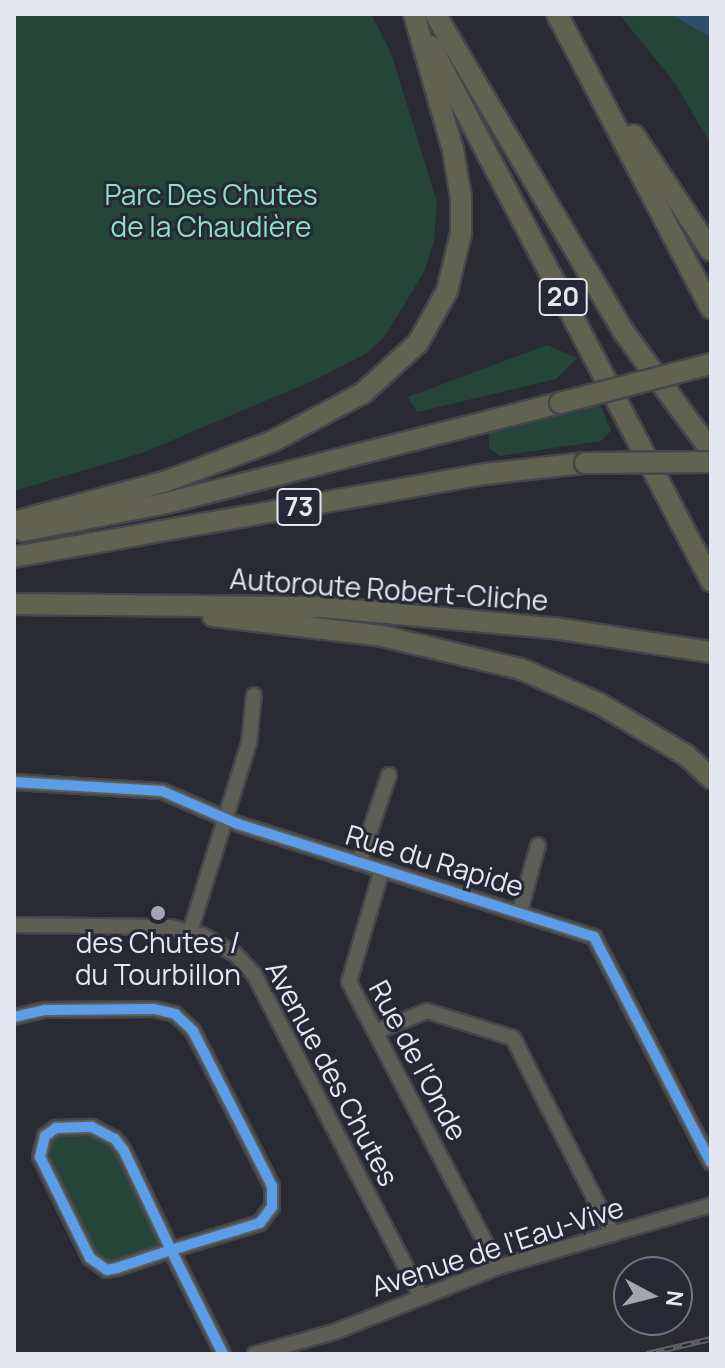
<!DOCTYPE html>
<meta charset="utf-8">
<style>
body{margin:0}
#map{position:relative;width:725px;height:1368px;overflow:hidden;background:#2a2b32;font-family:Manrope,sans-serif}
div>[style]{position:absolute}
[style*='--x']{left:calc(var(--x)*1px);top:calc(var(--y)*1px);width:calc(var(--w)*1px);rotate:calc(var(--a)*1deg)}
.green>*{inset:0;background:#254538}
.water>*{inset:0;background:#2b4e69}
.roads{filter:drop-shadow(2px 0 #45464c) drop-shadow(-2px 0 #45464c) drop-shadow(0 2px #45464c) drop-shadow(0 -2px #45464c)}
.minor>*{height:14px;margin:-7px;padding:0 7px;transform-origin:7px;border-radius:7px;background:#5e5e56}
.highway>*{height:20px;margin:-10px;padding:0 10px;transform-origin:10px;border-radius:10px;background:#626250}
.rail>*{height:6px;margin-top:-3px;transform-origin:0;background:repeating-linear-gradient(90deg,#262836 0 9px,#616261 0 18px);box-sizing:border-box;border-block:2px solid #616261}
.bridges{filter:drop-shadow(2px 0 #45464c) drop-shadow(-2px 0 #45464c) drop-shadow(0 2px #45464c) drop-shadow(0 -2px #45464c)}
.highway-bridge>*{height:20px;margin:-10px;padding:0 10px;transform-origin:10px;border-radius:10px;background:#626250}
.cycleway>*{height:10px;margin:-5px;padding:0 5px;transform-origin:5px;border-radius:5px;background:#5a9eea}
.dots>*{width:22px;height:22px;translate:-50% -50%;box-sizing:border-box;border:4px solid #262836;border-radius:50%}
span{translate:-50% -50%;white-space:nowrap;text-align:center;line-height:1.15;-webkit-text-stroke:6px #262836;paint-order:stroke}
.shield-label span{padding:2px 6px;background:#262836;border:2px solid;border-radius:6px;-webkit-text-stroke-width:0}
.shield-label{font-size:26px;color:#e5e7f1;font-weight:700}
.park-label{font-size:28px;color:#90e0bc}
.street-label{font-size:28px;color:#e5e7f1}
.poi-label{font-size:28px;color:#e5e7f1}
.frame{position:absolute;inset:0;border:16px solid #e5e7f1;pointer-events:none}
.north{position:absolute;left:613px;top:1256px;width:80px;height:80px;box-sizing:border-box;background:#262836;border:2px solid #727481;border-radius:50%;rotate:97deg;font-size:22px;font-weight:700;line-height:32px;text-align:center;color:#e5e7f1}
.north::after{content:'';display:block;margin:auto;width:28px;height:36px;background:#a4a5ae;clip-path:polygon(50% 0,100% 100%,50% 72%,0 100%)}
</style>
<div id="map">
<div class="green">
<div style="clip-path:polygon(14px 14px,371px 14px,391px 53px,437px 202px,434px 241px,424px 272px,385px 336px,367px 353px,317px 379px,142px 453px,14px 491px)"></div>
<div style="clip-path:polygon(619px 14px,670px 14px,711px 38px,711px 145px,675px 83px)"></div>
<div style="clip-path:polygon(547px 345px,577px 358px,556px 379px,417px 412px,408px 397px)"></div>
<div style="clip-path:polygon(600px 404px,611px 431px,601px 441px,500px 456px,489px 448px,489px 433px)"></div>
<div style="clip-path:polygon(56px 1128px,105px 1131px,171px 1250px,97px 1265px,41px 1145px)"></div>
</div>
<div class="water">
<div style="clip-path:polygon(670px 14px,711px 14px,711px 38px)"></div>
</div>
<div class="roads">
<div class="minor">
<div style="--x:14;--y:782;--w:148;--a:3.5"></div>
<div style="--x:162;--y:791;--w:83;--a:23.5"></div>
<div style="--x:238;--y:824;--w:374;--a:17.6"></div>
<div style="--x:594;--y:937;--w:254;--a:62.6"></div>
<div style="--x:359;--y:863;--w:93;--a:-71.2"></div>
<div style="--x:382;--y:869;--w:118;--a:106.3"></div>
<div style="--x:349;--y:982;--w:322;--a:62.4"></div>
<div style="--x:520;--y:911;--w:68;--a:-74.7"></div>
<div style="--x:14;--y:925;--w:156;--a:0.7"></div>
<div style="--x:170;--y:927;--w:33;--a:14"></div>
<div style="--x:202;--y:935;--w:39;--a:30"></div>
<div style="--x:236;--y:955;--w:26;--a:47"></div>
<div style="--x:254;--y:974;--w:360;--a:62.6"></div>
<div style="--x:190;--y:932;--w:198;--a:-72.7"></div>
<div style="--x:249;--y:743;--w:48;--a:-84.1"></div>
<div style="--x:14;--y:1017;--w:32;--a:-13"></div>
<div style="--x:45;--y:1010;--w:109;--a:-0.5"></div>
<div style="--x:154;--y:1009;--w:22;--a:13"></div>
<div style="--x:175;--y:1014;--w:25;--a:43"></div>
<div style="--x:193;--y:1031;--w:174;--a:63"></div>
<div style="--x:272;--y:1186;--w:21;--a:90"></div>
<div style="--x:272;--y:1207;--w:20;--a:127"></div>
<div style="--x:260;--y:1223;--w:93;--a:163.1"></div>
<div style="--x:171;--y:1250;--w:57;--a:161.6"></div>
<div style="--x:117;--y:1268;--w:10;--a:169"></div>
<div style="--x:107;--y:1270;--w:21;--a:-145"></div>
<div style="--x:90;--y:1258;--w:113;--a:-116.3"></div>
<div style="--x:40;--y:1157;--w:22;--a:-77"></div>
<div style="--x:45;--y:1136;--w:14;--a:-36"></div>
<div style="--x:56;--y:1128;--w:36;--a:-2"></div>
<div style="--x:92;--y:1127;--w:26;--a:28"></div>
<div style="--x:115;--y:1139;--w:15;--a:53"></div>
<div style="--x:124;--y:1151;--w:110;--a:64.6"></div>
<div style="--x:171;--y:1250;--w:116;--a:63.4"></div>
<div style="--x:375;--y:1032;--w:56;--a:-22"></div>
<div style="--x:427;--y:1011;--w:90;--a:17.4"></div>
<div style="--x:513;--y:1038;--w:220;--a:63"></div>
<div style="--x:255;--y:1354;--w:82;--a:-15.6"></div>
<div style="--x:334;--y:1332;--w:176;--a:-21.6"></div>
<div style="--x:498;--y:1267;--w:222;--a:-16.2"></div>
</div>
<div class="highway">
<div style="--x:435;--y:14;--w:369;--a:59.3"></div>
<div style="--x:623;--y:331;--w:149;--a:53.7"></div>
<div style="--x:557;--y:14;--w:332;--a:62.4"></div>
<div style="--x:431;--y:46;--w:604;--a:62.37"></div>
<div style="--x:634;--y:135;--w:139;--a:56.4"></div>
<div style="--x:14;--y:522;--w:158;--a:-15"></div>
<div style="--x:167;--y:481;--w:113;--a:-20.7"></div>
<div style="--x:273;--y:441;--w:102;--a:-28.1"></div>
<div style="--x:363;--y:393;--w:74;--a:-42.3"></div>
<div style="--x:418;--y:343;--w:60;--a:-60.9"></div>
<div style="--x:447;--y:291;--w:60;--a:-76.4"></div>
<div style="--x:461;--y:233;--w:36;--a:-90"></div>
<div style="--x:461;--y:197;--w:48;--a:-99.7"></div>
<div style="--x:453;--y:150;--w:141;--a:-106"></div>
<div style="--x:23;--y:531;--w:147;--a:-11"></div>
<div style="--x:167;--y:503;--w:406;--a:-14.3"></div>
<div style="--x:14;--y:557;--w:478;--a:-10"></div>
<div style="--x:485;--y:474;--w:101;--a:-6.3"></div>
<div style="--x:14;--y:604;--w:307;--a:0.6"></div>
<div style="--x:321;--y:607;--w:234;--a:5.2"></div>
<div style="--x:554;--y:628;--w:159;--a:8.7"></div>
<div style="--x:213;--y:616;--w:170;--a:6.7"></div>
<div style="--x:382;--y:636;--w:143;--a:13.4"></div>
<div style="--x:521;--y:669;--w:86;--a:23.9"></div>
<div style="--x:600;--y:704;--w:100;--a:30.7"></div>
<div style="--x:686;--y:755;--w:34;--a:43"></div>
</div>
</div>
<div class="rail">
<div style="--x:647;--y:1354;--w:66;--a:-13.2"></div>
</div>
<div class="bridges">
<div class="highway-bridge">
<div style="--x:560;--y:403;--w:156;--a:-14.5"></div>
<div style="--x:585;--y:463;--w:126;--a:-0.5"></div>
</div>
</div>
<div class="cycleway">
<div style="--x:14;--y:782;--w:148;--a:3.5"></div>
<div style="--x:162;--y:791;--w:83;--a:23.5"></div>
<div style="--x:238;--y:824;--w:374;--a:17.6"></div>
<div style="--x:594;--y:937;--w:254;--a:62.6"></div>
<div style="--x:14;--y:1017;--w:32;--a:-13"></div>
<div style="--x:45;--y:1010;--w:109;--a:-0.5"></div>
<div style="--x:154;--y:1009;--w:22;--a:13"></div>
<div style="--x:175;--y:1014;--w:25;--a:43"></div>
<div style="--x:193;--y:1031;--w:174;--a:63"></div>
<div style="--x:272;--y:1186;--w:21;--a:90"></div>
<div style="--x:272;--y:1207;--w:20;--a:127"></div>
<div style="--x:260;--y:1223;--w:93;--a:163.1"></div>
<div style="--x:171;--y:1250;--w:57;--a:161.6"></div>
<div style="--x:117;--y:1268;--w:10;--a:169"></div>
<div style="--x:107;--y:1270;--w:21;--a:-145"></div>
<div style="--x:90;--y:1258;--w:113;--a:-116.3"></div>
<div style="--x:40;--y:1157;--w:22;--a:-77"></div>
<div style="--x:45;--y:1136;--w:14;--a:-36"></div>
<div style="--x:56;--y:1128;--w:36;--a:-2"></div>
<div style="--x:92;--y:1127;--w:26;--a:28"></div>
<div style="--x:115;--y:1139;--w:15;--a:53"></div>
<div style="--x:124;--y:1151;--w:110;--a:64.6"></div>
<div style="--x:171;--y:1250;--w:116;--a:63.4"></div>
</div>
<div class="dots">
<div style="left:158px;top:913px;background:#a4a5ae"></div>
</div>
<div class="shield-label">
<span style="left:563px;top:297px">20</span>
<span style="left:299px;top:507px">73</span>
</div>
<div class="park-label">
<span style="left:211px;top:210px">Parc Des Chutes<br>de la Chaudière</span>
</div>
<div class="street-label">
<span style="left:389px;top:589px;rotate:4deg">Autoroute Robert-Cliche</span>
<span style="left:435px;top:860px;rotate:17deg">Rue du Rapide</span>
<span style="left:419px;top:1060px;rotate:62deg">Rue de l'Onde</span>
<span style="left:333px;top:1073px;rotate:62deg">Avenue des Chutes</span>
<span style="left:497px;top:1246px;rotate:-18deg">Avenue de l'Eau-Vive</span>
</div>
<div class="poi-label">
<span style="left:158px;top:958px">des Chutes /<br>du Tourbillon</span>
</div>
<div class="frame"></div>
<div class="north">N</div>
</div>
